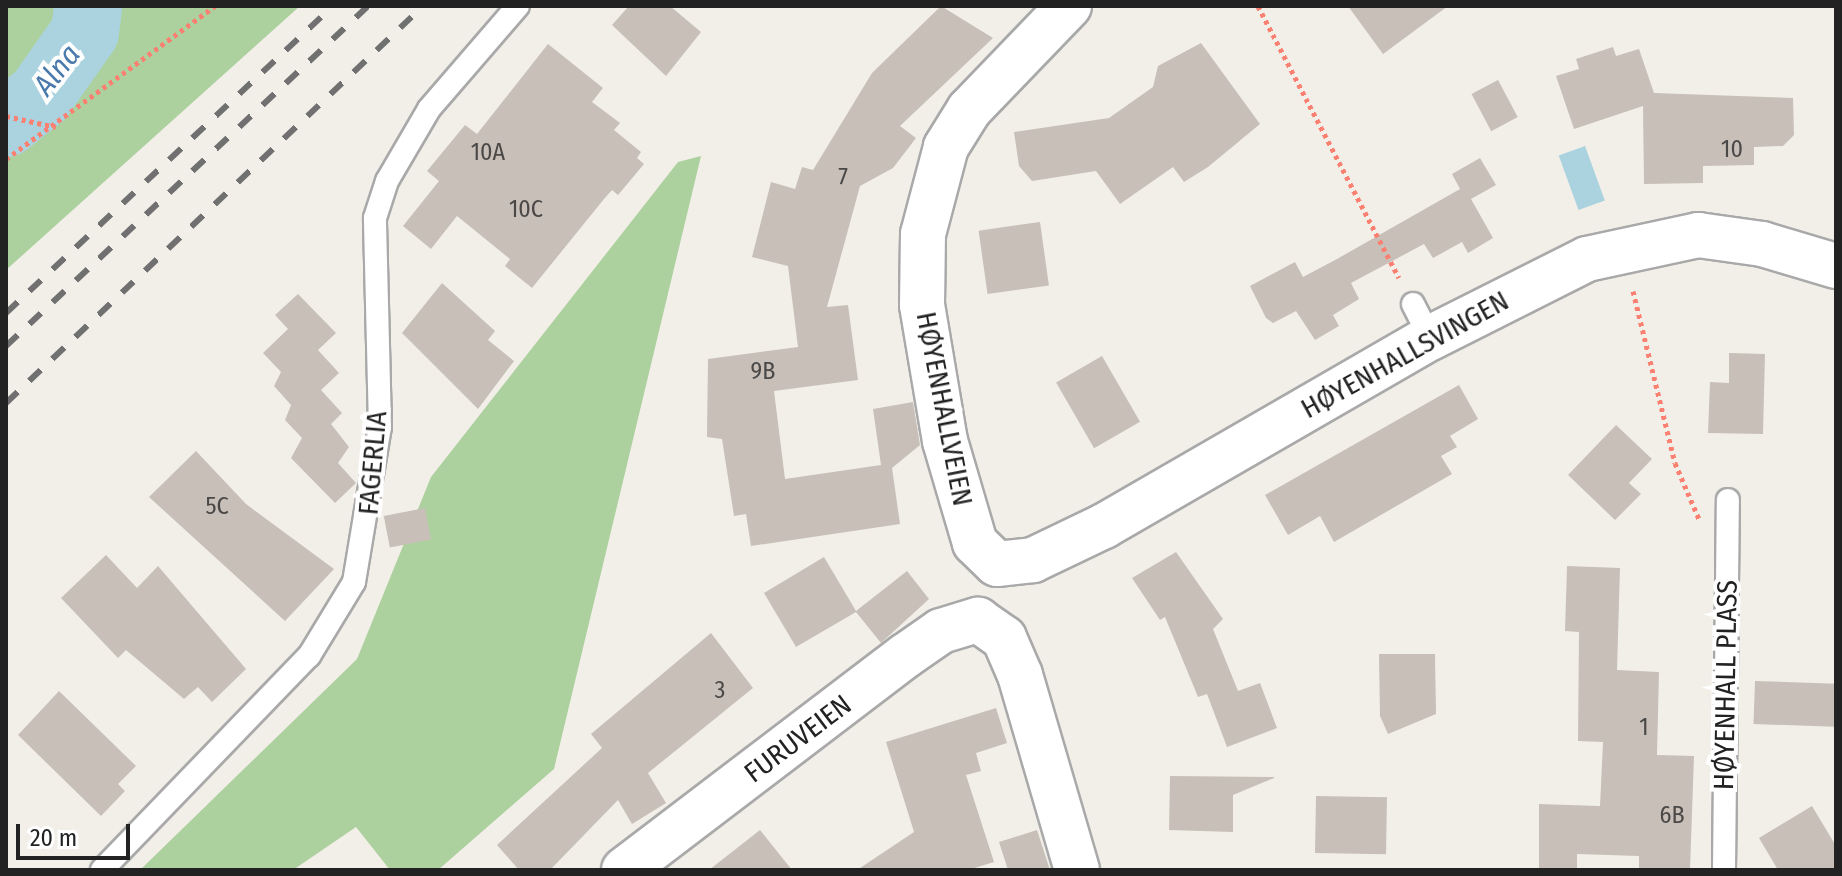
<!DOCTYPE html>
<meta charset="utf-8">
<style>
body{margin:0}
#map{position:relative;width:1842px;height:876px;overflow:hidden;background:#f2efe9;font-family:"Fira Sans Condensed",sans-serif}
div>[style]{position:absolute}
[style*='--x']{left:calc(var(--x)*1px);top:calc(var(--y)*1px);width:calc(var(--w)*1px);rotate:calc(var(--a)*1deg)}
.forest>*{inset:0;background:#add19e}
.water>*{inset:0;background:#aad3df;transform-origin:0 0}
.river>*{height:68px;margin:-34px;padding:0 34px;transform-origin:34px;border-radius:34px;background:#aad3df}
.building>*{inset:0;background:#c7bfb8;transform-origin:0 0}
.path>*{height:5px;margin-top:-2.5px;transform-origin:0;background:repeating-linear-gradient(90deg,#fa8072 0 4px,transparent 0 8px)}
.roads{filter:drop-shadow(2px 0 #a9a9a9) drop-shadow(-2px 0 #a9a9a9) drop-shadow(0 2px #a9a9a9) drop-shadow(0 -2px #a9a9a9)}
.lane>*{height:22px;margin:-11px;padding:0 11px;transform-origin:11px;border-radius:11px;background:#fff}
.street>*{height:44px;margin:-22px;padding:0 22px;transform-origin:22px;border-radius:22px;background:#fff}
.rail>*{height:6px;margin-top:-3px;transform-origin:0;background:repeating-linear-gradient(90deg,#707070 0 16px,transparent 0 32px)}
span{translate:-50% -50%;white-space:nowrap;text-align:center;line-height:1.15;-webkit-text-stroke:8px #fff;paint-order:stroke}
.number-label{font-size:24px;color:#4b4948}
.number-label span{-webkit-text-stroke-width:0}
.street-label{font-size:28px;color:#222}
.water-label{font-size:30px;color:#4a7aab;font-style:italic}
.frame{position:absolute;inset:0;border:8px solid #222;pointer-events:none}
.scale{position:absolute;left:16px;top:824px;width:114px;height:36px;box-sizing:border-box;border:4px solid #222;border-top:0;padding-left:10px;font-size:24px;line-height:28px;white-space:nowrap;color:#222;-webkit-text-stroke:6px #fff;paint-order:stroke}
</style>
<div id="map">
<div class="forest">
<div style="clip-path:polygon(6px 6px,300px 6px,6px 270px)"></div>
<div style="clip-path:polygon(701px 156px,554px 769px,438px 870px,390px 870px,356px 827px,293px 870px,140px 870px,357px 659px,431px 477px,678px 162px)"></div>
</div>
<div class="water">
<div style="left:1585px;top:146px;width:58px;height:28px;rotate:70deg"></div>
</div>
<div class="river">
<div style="--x:6;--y:123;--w:43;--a:-38.5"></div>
<div style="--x:40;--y:96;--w:78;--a:-54.9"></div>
<div style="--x:85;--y:32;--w:26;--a:-83"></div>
</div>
<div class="building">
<div style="clip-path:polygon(629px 6px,670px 6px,701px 32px,666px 76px,612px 25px)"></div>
<div style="clip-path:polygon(941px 6px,993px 38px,900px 126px,916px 138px,893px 168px,860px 186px,827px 307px,848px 305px,858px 380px,774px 391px,785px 479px,881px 465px,873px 409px,913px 402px,920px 445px,892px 468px,900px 524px,751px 546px,746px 514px,734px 516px,722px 439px,707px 437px,708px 359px,798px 347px,788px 266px,752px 257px,771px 182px,795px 189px,802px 167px,813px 170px,872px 73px)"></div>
<div style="clip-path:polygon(1348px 6px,1448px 6px,1383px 54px)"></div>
<div style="clip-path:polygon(1201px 43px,1260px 124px,1208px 167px,1184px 182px,1173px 167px,1120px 204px,1096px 171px,1032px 181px,1019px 166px,1014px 132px,1109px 118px,1153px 87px,1158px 66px)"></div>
<div style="clip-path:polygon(548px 44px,603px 88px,592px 102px,620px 123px,614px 130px,641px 152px,637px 158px,644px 164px,618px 195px,612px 190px,604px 199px,532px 288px,505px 266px,510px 259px,457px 216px,431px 249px,403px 226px,439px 181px,427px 171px,465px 125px,477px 134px)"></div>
<div style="clip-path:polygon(1613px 47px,1616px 56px,1639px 49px,1654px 93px,1793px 98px,1794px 135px,1783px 146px,1754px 147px,1754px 165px,1703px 166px,1703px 183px,1644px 184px,1643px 106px,1574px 129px,1556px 76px,1579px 69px,1576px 59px)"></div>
<div style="left:1498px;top:80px;width:42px;height:30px;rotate:62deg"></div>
<div style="clip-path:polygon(1480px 158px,1496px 185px,1471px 199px,1493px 238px,1468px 253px,1462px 242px,1433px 258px,1424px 244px,1351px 283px,1359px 299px,1333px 315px,1339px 326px,1315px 340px,1296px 311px,1273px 323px,1266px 318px,1250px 286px,1295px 262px,1303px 277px,1337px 259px,1460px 189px,1452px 174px)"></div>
<div style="left:1040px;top:222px;width:64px;height:62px;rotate:82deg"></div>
<div style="clip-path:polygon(442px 283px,495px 331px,488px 340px,514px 361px,478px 409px,402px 333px)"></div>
<div style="clip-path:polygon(298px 294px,336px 333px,318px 350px,339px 373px,321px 390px,342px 413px,331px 424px,349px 447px,338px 463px,356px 483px,335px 503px,291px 458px,302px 438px,285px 420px,291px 405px,274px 386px,281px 372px,263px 353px,288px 329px,275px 315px)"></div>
<div style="clip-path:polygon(1729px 353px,1765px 354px,1763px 434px,1708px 433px,1710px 382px,1729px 383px)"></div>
<div style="left:1102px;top:356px;width:76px;height:53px;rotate:60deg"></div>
<div style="clip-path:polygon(1459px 385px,1478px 419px,1450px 436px,1457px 447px,1441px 456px,1452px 474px,1334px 542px,1320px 516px,1288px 535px,1265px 495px)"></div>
<div style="clip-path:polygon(1616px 425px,1652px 459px,1629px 483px,1641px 494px,1615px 520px,1568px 475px)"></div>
<div style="clip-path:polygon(196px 451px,246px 504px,334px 569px,285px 621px,149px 497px)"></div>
<div style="left:425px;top:508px;width:32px;height:42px;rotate:79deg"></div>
<div style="clip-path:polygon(1176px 552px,1223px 619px,1213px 629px,1238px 691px,1260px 683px,1277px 728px,1227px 747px,1207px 694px,1198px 697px,1165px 617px,1160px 620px,1132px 578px)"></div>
<div style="clip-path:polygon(106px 555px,137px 588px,158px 566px,246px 669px,212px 702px,198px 687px,184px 699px,126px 650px,118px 658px,61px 598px)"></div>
<div style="clip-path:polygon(824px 557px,856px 611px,907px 571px,929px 599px,881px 643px,856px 612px,796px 647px,764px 593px)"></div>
<div style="clip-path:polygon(1567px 566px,1620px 568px,1617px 670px,1659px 672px,1657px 755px,1694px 756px,1690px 870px,1639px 870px,1639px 856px,1577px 854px,1577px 870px,1539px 870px,1539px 804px,1600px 806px,1603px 742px,1578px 741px,1579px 632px,1565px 631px)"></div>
<div style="clip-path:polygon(711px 633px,753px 688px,648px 773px,666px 803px,632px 824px,618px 800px,550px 870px,519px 870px,497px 845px,602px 748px,591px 734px)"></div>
<div style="clip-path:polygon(1379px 654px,1435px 654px,1436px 714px,1388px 734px,1380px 716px)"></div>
<div style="left:1755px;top:681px;width:81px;height:43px;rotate:2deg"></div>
<div style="clip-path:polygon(59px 691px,136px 766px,118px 784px,125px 791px,101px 816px,18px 735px)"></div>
<div style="clip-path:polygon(996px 708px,1007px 743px,976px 753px,981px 771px,966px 775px,994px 862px,968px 870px,857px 870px,914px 832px,886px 742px)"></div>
<div style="clip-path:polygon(1170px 776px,1274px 777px,1274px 778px,1233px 795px,1233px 832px,1169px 830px)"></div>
<div style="left:1316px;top:796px;width:71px;height:57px;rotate:1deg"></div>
<div style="clip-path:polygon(1812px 806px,1836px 846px,1836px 870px,1778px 870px,1759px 838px)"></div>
<div style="clip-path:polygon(760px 830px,792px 870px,709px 870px)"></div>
<div style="clip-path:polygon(1037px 830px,1050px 870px,1008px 870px,999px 842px)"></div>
</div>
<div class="path">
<div style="--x:1258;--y:6;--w:306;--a:62.6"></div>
<div style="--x:6;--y:116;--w:51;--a:12.4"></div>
<div style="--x:6;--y:159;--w:259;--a:-36.2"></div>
<div style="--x:1633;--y:291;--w:177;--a:76.3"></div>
<div style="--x:1675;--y:463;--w:61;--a:66.8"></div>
</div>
<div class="roads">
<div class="lane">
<div style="--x:1413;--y:304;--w:38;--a:63"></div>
<div style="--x:102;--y:870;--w:298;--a:-46"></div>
<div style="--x:309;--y:656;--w:87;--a:-58.7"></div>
<div style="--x:354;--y:582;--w:157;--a:-80.5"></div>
<div style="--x:380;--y:427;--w:209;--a:-91.4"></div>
<div style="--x:375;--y:218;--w:39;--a:-72"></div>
<div style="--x:387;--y:181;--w:83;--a:-59.7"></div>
<div style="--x:429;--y:109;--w:136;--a:-49.2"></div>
<div style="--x:1724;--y:870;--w:370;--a:-89.4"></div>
</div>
<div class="street">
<div style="--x:1069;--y:6;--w:144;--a:133.9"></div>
<div style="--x:969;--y:110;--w:44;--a:121.9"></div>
<div style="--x:946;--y:147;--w:90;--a:104.8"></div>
<div style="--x:923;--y:234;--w:71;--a:90.8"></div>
<div style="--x:922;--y:305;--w:138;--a:80.4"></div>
<div style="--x:945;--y:441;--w:106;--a:73.6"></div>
<div style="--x:975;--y:543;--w:30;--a:44"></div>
<div style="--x:997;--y:564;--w:36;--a:-6"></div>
<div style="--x:1033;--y:560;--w:79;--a:-25.6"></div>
<div style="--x:1104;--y:526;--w:376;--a:-30"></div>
<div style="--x:1430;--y:338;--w:176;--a:-26.7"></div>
<div style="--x:1587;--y:259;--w:114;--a:-12.2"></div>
<div style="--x:1698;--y:235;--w:65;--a:8"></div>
<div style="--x:1762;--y:244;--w:77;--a:16.6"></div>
<div style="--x:624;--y:870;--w:353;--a:-37.3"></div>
<div style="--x:905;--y:656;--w:44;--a:-34.8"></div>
<div style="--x:941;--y:631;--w:39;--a:-17"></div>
<div style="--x:978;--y:620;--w:32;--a:35"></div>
<div style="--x:1004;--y:638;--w:40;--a:66.6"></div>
<div style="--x:1020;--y:675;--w:203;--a:73.7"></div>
</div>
</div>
<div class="rail">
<div style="--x:6;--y:313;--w:449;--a:-43.2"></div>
<div style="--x:6;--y:346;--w:497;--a:-43.2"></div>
<div style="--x:6;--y:403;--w:576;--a:-43.59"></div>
</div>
<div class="number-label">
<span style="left:1732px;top:150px">10</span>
<span style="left:488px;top:153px">10A</span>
<span style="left:843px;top:178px">7</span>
<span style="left:526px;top:210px">10C</span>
<span style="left:763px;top:372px">9B</span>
<span style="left:217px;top:507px">5C</span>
<span style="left:720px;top:691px">3</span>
<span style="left:1644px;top:728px">1</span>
<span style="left:1672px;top:816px">6B</span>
</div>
<div class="street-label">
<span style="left:1405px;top:355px;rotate:-29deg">HØYENHALLSVINGEN</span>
<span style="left:944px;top:409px;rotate:79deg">HØYENHALLVEIEN</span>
<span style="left:373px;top:463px;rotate:-85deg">FAGERLIA</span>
<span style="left:1726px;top:685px;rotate:-89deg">HØYENHALL PLASS</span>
<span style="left:798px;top:739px;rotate:-37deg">FURUVEIEN</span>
</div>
<div class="water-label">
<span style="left:57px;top:70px;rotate:-52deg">Alna</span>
</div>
<div class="frame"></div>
<div class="scale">20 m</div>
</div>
